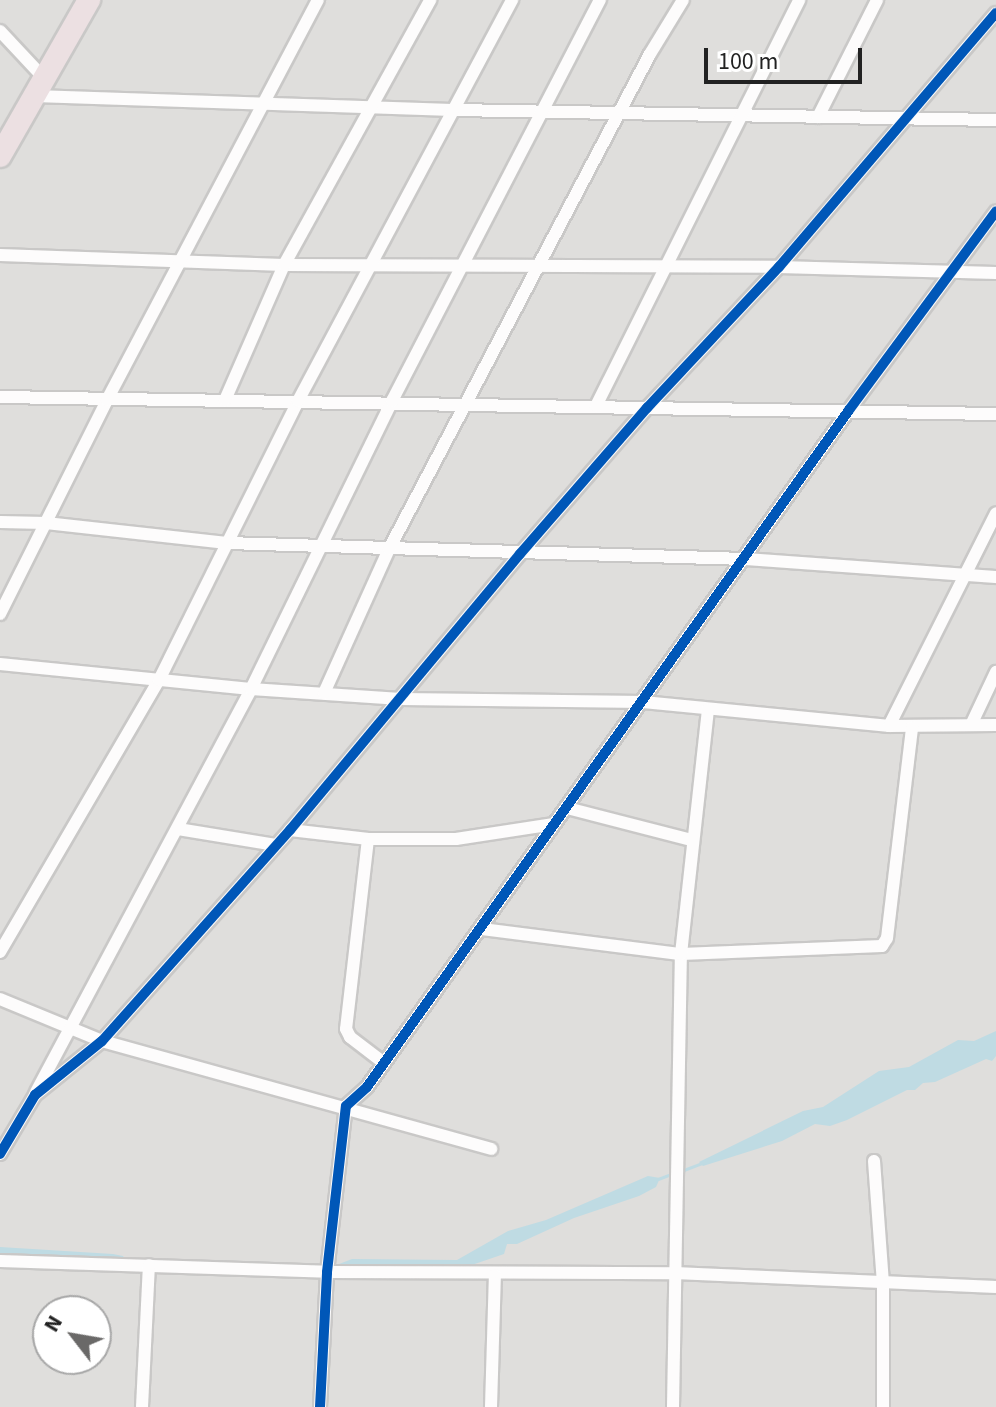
<!DOCTYPE html>
<style>
body{margin:0}
#map{position:relative;width:996px;height:1407px;overflow:hidden;background:#f0eeeb;font-family:"Source Sans 3",sans-serif}
div>[style]{position:absolute}
[style*='--x']{left:calc(var(--x)*1px);top:calc(var(--y)*1px);width:calc(var(--w)*1px);rotate:calc(var(--a)*1deg)}
.residential>*{inset:0;background:#dfdedc}
.water>*{inset:0;background:#bfdbe3}
.stream>*{height:3px;margin:-1.5px;padding:0 1.5px;transform-origin:1.5px;border-radius:1.5px;background:#bfdbe3}
.roads{filter:drop-shadow(2px 0 #c9c8c7) drop-shadow(-2px 0 #c9c8c7) drop-shadow(0 2px #c9c8c7) drop-shadow(0 -2px #c9c8c7)}
.street>*{height:12px;margin:-6px;padding:0 6px;transform-origin:6px;border-radius:6px;background:#fdfcfc}
.highway>*{height:22px;margin:-11px;padding:0 11px;transform-origin:11px;border-radius:11px;background:#ece0e2}
.cycleway>*{height:10px;margin:-5px;padding:0 5px;transform-origin:5px;border-radius:5px;background:#0057b8}
span{translate:-50% -50%;white-space:nowrap;text-align:center;line-height:1.15;-webkit-text-stroke:6px #fff;paint-order:stroke}
.north{position:absolute;left:32px;top:1295px;width:80px;height:80px;box-sizing:border-box;background:#fff;border:2px solid #a7a7a7;border-radius:50%;rotate:301deg;font-size:22px;font-weight:700;line-height:32px;text-align:center;color:#222}
.north::after{content:'';display:block;margin:auto;width:28px;height:36px;background:#6a6968;clip-path:polygon(50% 0,100% 100%,50% 72%,0 100%)}
.scale{position:absolute;left:704px;top:48px;width:158px;height:36px;box-sizing:border-box;border:4px solid #222;border-top:0;padding-left:10px;font-size:24px;line-height:28px;white-space:nowrap;color:#222;-webkit-text-stroke:6px #fff;paint-order:stroke}
</style>
<div id="map">
<div class="residential">
<div style="clip-path:polygon(evenodd,0 0,996px 0,996px 1407px,0 1407px,0 0,48px 1311px,96px 1311px,96px 1359px,48px 1359px,48px 1311px)"></div>
</div>
<div class="water">
<div style="clip-path:polygon(996px 1031px,996px 1056px,992px 1061px,986px 1059px,935px 1082px,923px 1083px,915px 1090px,907px 1090px,847px 1120px,830px 1126px,815px 1124px,782px 1141px,703px 1166px,699px 1162px,803px 1111px,823px 1107px,879px 1071px,909px 1067px,958px 1040px,974px 1041px)"></div>
<div style="clip-path:polygon(648px 1176px,660px 1178px,656px 1187px,639px 1196px,574px 1218px,517px 1244px,507px 1244px,504px 1254px,460px 1269px,334px 1266px,352px 1259px,457px 1260px,508px 1231px,546px 1220px)"></div>
<div style="clip-path:polygon(0 1247px,113px 1254px,123px 1256px,126px 1261px,0 1256px)"></div>
</div>
<div class="stream">
<div style="--x:681;--y:1171;--w:25;--a:-21"></div>
<div style="--x:658;--y:1179;--w:17;--a:-21"></div>
<div style="--x:124;--y:1258;--w:24;--a:5"></div>
</div>
<div class="roads">
<div class="street">
<div style="--x:0;--y:31;--w:64;--a:46.9"></div>
<div style="--x:33;--y:96;--w:421;--a:1.9"></div>
<div style="--x:454;--y:110;--w:542;--a:1.06"></div>
<div style="--x:818;--y:117;--w:131;--a:-63.2"></div>
<div style="--x:0;--y:255;--w:284;--a:2"></div>
<div style="--x:284;--y:265;--w:495;--a:0.2"></div>
<div style="--x:779;--y:267;--w:217;--a:1.6"></div>
<div style="--x:0;--y:397;--w:996;--a:0.98"></div>
<div style="--x:225;--y:400;--w:147;--a:-66.4"></div>
<div style="--x:284;--y:265;--w:303;--a:-61.1"></div>
<div style="--x:596;--y:406;--w:454;--a:-63.4"></div>
<div style="--x:0;--y:522;--w:46;--a:1.2"></div>
<div style="--x:46;--y:523;--w:182;--a:6.3"></div>
<div style="--x:227;--y:543;--w:518;--a:1.77"></div>
<div style="--x:745;--y:559;--w:252;--a:4.1"></div>
<div style="--x:0;--y:614;--w:239;--a:-63.4"></div>
<div style="--x:107;--y:400;--w:452;--a:-62.2"></div>
<div style="--x:0;--y:664;--w:252;--a:5.7"></div>
<div style="--x:251;--y:689;--w:150;--a:3.8"></div>
<div style="--x:401;--y:699;--w:243;--a:0.7"></div>
<div style="--x:644;--y:702;--w:246;--a:5.6"></div>
<div style="--x:889;--y:726;--w:238;--a:-63.3"></div>
<div style="--x:324;--y:693;--w:158;--a:-65.7"></div>
<div style="--x:389;--y:549;--w:560;--a:-62.2"></div>
<div style="--x:650;--y:54;--w:63;--a:-58.6"></div>
<div style="--x:971;--y:725;--w:59;--a:-64.7"></div>
<div style="--x:889;--y:726;--w:107;--a:-0.5"></div>
<div style="--x:567;--y:808;--w:129;--a:14.4"></div>
<div style="--x:178;--y:829;--w:99;--a:9.3"></div>
<div style="--x:290;--y:830;--w:79;--a:6.6"></div>
<div style="--x:368;--y:839;--w:88;--a:0"></div>
<div style="--x:456;--y:839;--w:99;--a:-8.7"></div>
<div style="--x:368;--y:839;--w:191;--a:96.6"></div>
<div style="--x:346;--y:1029;--w:9;--a:63"></div>
<div style="--x:350;--y:1037;--w:43;--a:37.4"></div>
<div style="--x:482;--y:929;--w:201;--a:7.2"></div>
<div style="--x:681;--y:954;--w:201;--a:-2.3"></div>
<div style="--x:882;--y:946;--w:9;--a:-58"></div>
<div style="--x:887;--y:938;--w:212;--a:-83.2"></div>
<div style="--x:0;--y:952;--w:315;--a:-59.7"></div>
<div style="--x:159;--y:680;--w:312;--a:-63.5"></div>
<div style="--x:298;--y:401;--w:455;--a:-61.9"></div>
<div style="--x:0;--y:999;--w:110;--a:22.4"></div>
<div style="--x:102;--y:1041;--w:404;--a:15.5"></div>
<div style="--x:36;--y:1092;--w:457;--a:-61.9"></div>
<div style="--x:251;--y:689;--w:321;--a:-63.9"></div>
<div style="--x:392;--y:401;--w:452;--a:-62.6"></div>
<div style="--x:0;--y:1154;--w:69;--a:-59.3"></div>
<div style="--x:35;--y:1095;--w:86;--a:-38.9"></div>
<div style="--x:102;--y:1041;--w:283;--a:-48.3"></div>
<div style="--x:290;--y:830;--w:359;--a:-50.2"></div>
<div style="--x:520;--y:554;--w:194;--a:-49"></div>
<div style="--x:647;--y:408;--w:193;--a:-46.9"></div>
<div style="--x:779;--y:267;--w:334;--a:-49.5"></div>
<div style="--x:874;--y:1161;--w:122;--a:85.8"></div>
<div style="--x:883;--y:1283;--w:124;--a:90"></div>
<div style="--x:0;--y:1261;--w:327;--a:1.9"></div>
<div style="--x:327;--y:1272;--w:348;--a:0.2"></div>
<div style="--x:675;--y:1273;--w:321;--a:2.5"></div>
<div style="--x:142;--y:1407;--w:142;--a:-87.2"></div>
<div style="--x:320;--y:1407;--w:135;--a:-87"></div>
<div style="--x:327;--y:1272;--w:167;--a:-83.5"></div>
<div style="--x:346;--y:1106;--w:28;--a:-42"></div>
<div style="--x:367;--y:1087;--w:831;--a:-54.55"></div>
<div style="--x:849;--y:410;--w:247;--a:-53.5"></div>
<div style="--x:491;--y:1407;--w:132;--a:-88.3"></div>
<div style="--x:673;--y:1407;--w:453;--a:-89"></div>
<div style="--x:681;--y:954;--w:246;--a:-83.7"></div>
</div>
<div class="highway">
<div style="--x:0;--y:156;--w:180;--a:-60.3"></div>
</div>
</div>
<div class="cycleway">
<div style="--x:0;--y:1154;--w:69;--a:-59.3"></div>
<div style="--x:35;--y:1095;--w:86;--a:-38.9"></div>
<div style="--x:102;--y:1041;--w:283;--a:-48.3"></div>
<div style="--x:290;--y:830;--w:359;--a:-50.2"></div>
<div style="--x:520;--y:554;--w:194;--a:-49"></div>
<div style="--x:647;--y:408;--w:193;--a:-46.9"></div>
<div style="--x:779;--y:267;--w:334;--a:-49.5"></div>
<div style="--x:320;--y:1407;--w:135;--a:-87"></div>
<div style="--x:327;--y:1272;--w:167;--a:-83.5"></div>
<div style="--x:346;--y:1106;--w:28;--a:-42"></div>
<div style="--x:367;--y:1087;--w:831;--a:-54.55"></div>
<div style="--x:849;--y:410;--w:247;--a:-53.5"></div>
</div>
<div class="north">N</div>
<div class="scale">100 m</div>
</div>
